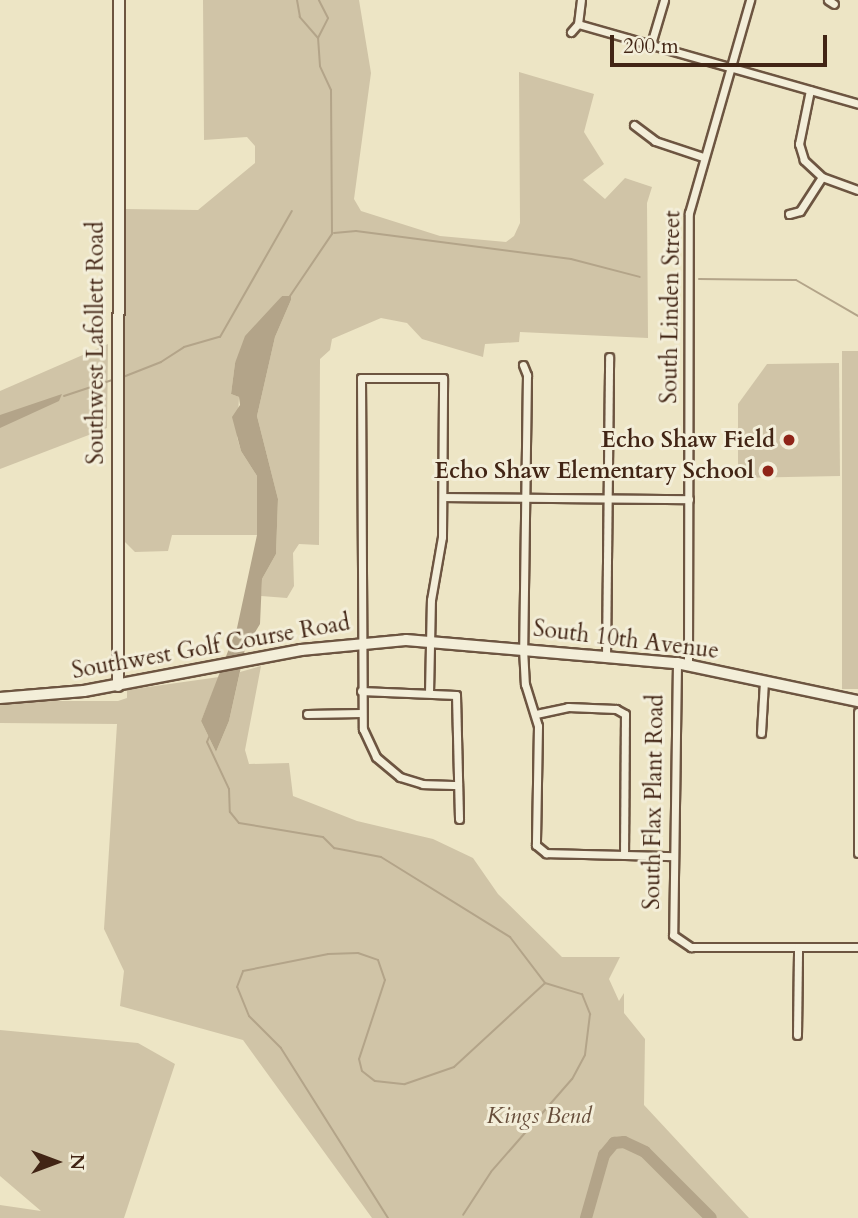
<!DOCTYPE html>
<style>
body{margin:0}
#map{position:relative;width:858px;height:1218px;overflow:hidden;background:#ede5c5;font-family:Cardo,serif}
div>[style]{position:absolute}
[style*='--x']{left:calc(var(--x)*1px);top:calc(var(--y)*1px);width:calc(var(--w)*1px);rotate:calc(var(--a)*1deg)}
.green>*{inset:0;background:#d0c4a7;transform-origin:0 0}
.water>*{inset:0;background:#b3a489}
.stream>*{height:2px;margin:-1px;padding:0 1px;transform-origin:1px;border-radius:1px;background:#b3a489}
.river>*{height:12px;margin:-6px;padding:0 6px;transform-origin:6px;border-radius:6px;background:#b3a489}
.roads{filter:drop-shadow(2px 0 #6d5541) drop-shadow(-2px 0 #6d5541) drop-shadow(0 2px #6d5541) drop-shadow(0 -2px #6d5541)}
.street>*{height:7px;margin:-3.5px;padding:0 3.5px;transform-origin:3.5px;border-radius:3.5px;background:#f3eed9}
.secondary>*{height:10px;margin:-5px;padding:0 5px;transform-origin:5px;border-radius:5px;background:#f3eed9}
.dots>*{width:19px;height:19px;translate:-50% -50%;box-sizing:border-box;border:4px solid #f3eed9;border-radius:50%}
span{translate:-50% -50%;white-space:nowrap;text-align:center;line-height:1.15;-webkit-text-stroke:6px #f3eed9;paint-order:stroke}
.street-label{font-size:23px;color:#422515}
.poi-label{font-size:23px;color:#422515;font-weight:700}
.right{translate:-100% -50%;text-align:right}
.park-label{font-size:23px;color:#664d3a;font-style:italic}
.north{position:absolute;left:21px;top:1127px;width:70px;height:70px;-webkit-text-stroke:5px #f3eed9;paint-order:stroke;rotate:90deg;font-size:19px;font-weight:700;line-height:28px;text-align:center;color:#422515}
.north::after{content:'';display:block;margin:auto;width:24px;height:32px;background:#422515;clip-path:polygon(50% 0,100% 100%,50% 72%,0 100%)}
.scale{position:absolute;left:610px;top:35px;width:217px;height:32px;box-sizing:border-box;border:4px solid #422515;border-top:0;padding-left:9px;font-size:21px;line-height:24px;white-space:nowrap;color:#422515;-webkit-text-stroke:5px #f3eed9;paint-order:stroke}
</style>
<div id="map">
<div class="green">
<div style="clip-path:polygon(203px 0,359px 0,371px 73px,354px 199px,361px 211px,440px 236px,506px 242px,514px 236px,520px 223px,519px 72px,594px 94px,584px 132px,604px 164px,583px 180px,605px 199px,625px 178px,652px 187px,647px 203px,648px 338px,520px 332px,519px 342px,485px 344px,483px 357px,422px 339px,407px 323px,381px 318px,332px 339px,330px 350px,320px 359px,319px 545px,299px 544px,293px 553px,294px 586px,287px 598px,261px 596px,262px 579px,276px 554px,278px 499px,257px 416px,275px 337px,291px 300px,282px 296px,235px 363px,231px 394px,239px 397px,237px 437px,241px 451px,257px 476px,257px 535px,172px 535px,168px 551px,135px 552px,121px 538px,125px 209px,198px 210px,255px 163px,255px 146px,247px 137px,204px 140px)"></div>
<div style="clip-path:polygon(108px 344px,107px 428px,0 469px,0 391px)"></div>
<div style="left:842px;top:351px;width:16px;height:338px"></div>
<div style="clip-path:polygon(839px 363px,840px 476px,738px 478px,738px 404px,767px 364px)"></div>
<div style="clip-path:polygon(261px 666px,245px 750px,249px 764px,289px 763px,293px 796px,357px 821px,433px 839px,473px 858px,498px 894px,562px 957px,620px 957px,609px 979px,619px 1001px,624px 993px,624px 1013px,645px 1039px,644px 1105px,749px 1218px,372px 1218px,243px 1040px,120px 1006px,124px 971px,104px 929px,117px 724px,0 723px,0 701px,118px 701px,127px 698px,127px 690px,219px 677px,201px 721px,216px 752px,229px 721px,240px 672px)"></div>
<div style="clip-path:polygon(0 1030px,138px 1043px,175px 1064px,124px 1218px,0 1218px,0 1205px,41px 1211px,0 1176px)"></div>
</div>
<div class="water">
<div style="clip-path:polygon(282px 296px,291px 296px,291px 300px,275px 337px,257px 416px,278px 499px,276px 554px,262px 579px,260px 624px,245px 649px,229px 721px,216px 752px,201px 721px,237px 628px,257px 535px,257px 476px,241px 451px,232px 417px,240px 405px,239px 397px,231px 394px,235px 363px,245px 336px)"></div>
<div style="clip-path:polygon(62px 394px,59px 401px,0 428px,0 415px)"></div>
</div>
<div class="stream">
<div style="--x:318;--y:38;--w:22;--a:-63"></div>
<div style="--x:328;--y:18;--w:20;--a:-117"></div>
<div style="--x:334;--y:233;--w:22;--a:-5"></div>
<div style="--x:356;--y:231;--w:217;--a:7.4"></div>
<div style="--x:571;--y:259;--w:71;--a:14.6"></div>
<div style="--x:699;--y:279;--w:97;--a:0.6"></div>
<div style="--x:796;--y:280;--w:72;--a:30.1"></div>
<div style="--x:290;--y:296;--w:75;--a:-55.9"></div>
<div style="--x:332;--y:234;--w:144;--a:-90.4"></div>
<div style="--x:331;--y:90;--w:26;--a:-115"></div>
<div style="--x:320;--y:66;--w:28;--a:-94"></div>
<div style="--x:318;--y:38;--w:28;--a:-131"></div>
<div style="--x:300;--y:17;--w:17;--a:-100"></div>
<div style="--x:123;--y:377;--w:41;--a:-21.5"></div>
<div style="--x:161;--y:362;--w:27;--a:-33"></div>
<div style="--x:184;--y:347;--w:37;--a:-16"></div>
<div style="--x:220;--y:337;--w:145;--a:-60.3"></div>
<div style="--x:64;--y:396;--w:54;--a:-18.4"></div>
<div style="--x:209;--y:737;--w:5;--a:112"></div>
<div style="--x:207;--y:742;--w:52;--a:64.9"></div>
<div style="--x:229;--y:789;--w:23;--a:88"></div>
<div style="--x:230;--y:812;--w:14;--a:51"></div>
<div style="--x:239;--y:823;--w:85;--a:9.5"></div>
<div style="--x:323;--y:837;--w:16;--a:45"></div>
<div style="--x:334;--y:848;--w:48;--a:10.8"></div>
<div style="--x:381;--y:857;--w:152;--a:31.8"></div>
<div style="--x:510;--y:937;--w:58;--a:52.7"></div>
<div style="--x:388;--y:1218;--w:201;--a:-122.2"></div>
<div style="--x:281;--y:1048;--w:45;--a:-135"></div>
<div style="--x:249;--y:1016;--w:31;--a:-112"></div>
<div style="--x:237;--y:987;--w:17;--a:-69"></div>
<div style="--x:243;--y:971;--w:87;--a:-11.3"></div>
<div style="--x:328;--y:954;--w:30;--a:-2"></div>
<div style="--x:358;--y:953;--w:21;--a:19"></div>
<div style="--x:378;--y:960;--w:21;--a:71"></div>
<div style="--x:385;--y:980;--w:83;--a:108.2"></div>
<div style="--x:359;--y:1059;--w:12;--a:76"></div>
<div style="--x:362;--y:1071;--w:16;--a:38"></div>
<div style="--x:375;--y:1081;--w:30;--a:6"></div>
<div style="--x:405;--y:1084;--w:52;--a:-19.1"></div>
<div style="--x:454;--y:1067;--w:124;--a:-42.7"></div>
<div style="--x:545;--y:983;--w:39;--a:17"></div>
<div style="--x:582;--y:994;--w:22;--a:68"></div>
<div style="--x:590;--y:1014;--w:41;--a:97"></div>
<div style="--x:585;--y:1055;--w:27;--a:118"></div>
<div style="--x:572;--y:1079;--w:123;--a:131.1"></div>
<div style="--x:491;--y:1172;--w:51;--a:123.1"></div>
</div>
<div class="river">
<div style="--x:586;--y:1218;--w:66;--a:-74.1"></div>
<div style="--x:604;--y:1155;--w:16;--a:-50"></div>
<div style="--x:614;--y:1143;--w:10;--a:-6"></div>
<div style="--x:624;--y:1142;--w:23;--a:25"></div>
<div style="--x:645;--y:1152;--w:93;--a:45"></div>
</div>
<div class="roads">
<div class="street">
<div style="--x:828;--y:0;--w:7;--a:34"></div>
<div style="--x:578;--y:24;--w:291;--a:15.9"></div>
<div style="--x:571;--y:32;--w:11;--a:-49"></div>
<div style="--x:578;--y:24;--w:24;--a:-83"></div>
<div style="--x:651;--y:44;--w:46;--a:-73.5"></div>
<div style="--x:634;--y:125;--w:26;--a:37"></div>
<div style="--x:655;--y:141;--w:51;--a:18.4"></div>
<div style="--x:822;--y:177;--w:38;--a:20"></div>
<div style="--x:789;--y:214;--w:11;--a:-15"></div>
<div style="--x:800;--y:211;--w:40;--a:-57.1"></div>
<div style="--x:822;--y:177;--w:25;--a:-137"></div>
<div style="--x:804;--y:160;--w:17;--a:-107"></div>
<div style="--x:799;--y:144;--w:55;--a:-78.5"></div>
<div style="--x:523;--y:365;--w:11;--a:68"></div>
<div style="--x:527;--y:375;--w:273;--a:90.8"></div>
<div style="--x:523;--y:648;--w:36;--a:87"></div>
<div style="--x:525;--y:684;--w:44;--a:72.8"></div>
<div style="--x:538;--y:726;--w:119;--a:91"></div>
<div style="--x:536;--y:845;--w:13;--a:39"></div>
<div style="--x:546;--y:853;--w:126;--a:1.4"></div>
<div style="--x:443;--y:497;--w:246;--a:0.5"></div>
<div style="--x:606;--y:657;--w:300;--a:-89.4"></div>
<div style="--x:677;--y:663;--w:272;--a:90.8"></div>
<div style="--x:673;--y:935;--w:22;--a:34"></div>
<div style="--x:691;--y:947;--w:167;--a:0"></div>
<div style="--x:688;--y:665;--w:452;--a:-89.9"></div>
<div style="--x:689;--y:213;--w:222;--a:-74"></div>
<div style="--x:361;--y:691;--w:95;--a:2.4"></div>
<div style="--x:456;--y:695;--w:124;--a:88.6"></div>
<div style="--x:429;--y:693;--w:93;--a:-88.8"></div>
<div style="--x:431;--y:600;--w:64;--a:-80.1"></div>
<div style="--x:442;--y:537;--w:159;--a:-89.6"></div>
<div style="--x:443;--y:378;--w:82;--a:180"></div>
<div style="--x:361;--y:378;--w:351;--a:89.7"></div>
<div style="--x:363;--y:729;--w:31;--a:65"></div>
<div style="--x:376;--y:757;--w:31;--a:40"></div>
<div style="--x:400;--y:777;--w:24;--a:17"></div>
<div style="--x:423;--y:784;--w:35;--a:2"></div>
<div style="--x:858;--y:712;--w:141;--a:90"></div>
<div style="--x:307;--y:714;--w:54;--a:-1.1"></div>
<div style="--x:536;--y:714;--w:33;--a:-12"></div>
<div style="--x:568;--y:707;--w:48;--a:2.4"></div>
<div style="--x:616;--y:709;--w:10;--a:29"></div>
<div style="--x:625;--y:714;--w:141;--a:90.4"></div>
<div style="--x:761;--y:733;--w:52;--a:-86.7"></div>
<div style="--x:797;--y:1035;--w:88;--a:-89.3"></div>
</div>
<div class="secondary">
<div style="--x:118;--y:686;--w:686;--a:-89.92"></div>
<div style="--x:0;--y:698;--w:84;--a:-4.8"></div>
<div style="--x:84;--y:691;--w:221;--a:-10.7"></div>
<div style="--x:301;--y:650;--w:105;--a:-5.4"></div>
<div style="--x:406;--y:640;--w:272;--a:4.9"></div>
<div style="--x:677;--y:663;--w:185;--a:11.9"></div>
</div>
</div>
<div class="dots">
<div style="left:789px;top:440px;background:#8f2418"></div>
<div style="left:768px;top:471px;background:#8f2418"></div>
</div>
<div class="street-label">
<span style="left:671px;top:307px;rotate:-89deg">South Linden Street</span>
<span style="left:96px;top:343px;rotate:-90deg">Southwest Lafollett Road</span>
<span style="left:626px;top:640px;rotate:7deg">South 10th Avenue</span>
<span style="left:211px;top:647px;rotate:-10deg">Southwest Golf Course Road</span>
<span style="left:654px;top:802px;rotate:-89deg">South Flax Plant Road</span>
</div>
<div class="poi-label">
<span class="right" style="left:775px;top:440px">Echo Shaw Field</span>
<span class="right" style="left:754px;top:471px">Echo Shaw Elementary School</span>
</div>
<div class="park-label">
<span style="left:539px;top:1116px">Kings Bend</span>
</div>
<div class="north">N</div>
<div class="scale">200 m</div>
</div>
